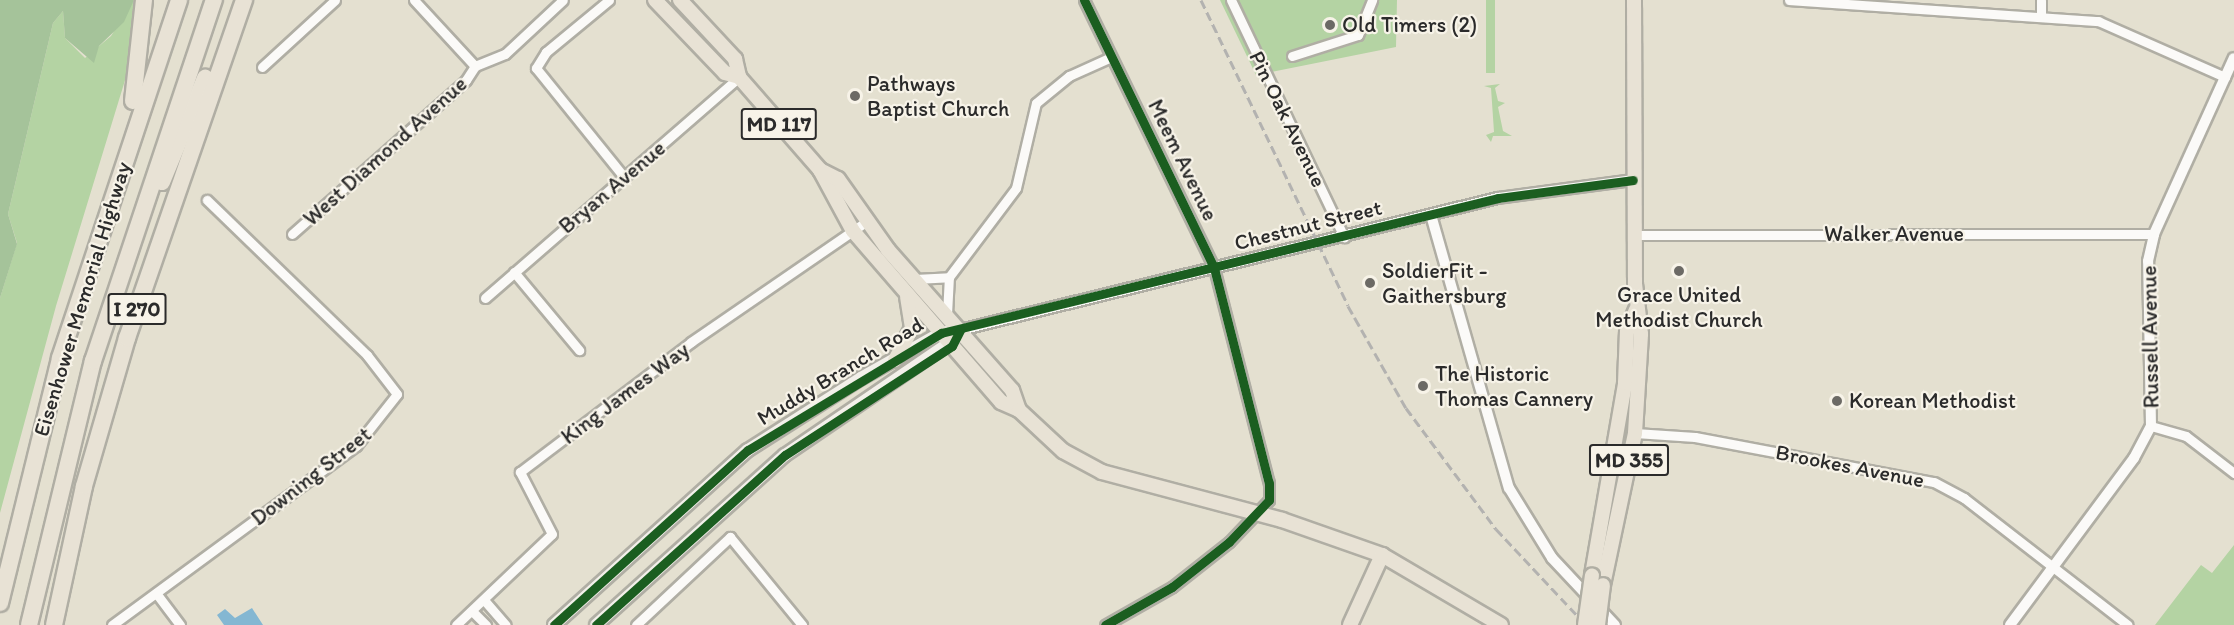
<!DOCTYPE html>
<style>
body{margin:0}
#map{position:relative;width:2234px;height:625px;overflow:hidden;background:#e4e0d0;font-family:Itim,sans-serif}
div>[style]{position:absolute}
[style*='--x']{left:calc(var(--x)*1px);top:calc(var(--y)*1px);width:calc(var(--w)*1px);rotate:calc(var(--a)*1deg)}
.green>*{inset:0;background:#b4d3a3;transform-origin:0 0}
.forest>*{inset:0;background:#a5c39a}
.water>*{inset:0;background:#84b7d2}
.roads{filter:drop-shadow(2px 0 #b0aea4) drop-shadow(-2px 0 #b0aea4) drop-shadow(0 2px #b0aea4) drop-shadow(0 -2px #b0aea4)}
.minor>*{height:9px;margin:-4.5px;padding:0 4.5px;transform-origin:4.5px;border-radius:4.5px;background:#fbfaf8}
.tertiary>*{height:10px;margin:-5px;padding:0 5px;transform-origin:5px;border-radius:5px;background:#fbfaf8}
.secondary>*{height:12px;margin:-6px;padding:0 6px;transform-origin:6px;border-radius:6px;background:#f3f0ea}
.primary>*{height:14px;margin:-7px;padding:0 7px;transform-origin:7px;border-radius:7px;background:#e8e2d5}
.motorway>*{height:16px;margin:-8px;padding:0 8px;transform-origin:8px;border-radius:8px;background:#e8e2d5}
.rail>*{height:3px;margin-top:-1.5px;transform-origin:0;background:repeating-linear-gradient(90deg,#b3b2b0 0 9px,transparent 0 13.5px)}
.bridges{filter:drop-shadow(2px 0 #b0aea4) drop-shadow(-2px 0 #b0aea4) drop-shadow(0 2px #b0aea4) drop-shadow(0 -2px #b0aea4)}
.primary-bridge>*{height:14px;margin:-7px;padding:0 7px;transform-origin:7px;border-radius:7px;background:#e8e2d5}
.cycleway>*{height:9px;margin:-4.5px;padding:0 4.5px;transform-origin:4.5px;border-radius:4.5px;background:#1b5e20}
.dots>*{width:16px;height:16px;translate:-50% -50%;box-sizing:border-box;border:3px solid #f7f3e8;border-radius:50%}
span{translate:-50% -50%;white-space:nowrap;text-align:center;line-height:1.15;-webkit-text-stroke:4.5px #f7f3e8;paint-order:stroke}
.shield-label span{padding:2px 4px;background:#f7f3e8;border:2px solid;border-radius:4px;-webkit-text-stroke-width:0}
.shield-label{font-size:21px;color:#2b2b2b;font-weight:700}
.poi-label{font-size:22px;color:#2b2b2b}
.left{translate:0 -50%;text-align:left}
.street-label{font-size:22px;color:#2b2b2b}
</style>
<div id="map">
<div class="green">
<div style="clip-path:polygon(134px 0,126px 77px,56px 306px,0 513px,0 298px,17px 243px,8px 214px,53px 23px,63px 11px,65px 38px,85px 58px,111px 36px)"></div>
<div style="clip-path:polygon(1220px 0,1397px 0,1396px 47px,1256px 75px)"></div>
<div style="left:1486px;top:0;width:9px;height:73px"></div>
<div style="clip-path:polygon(1500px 84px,1495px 88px,1498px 101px,1505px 103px,1498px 107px,1503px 131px,1512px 136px,1493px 136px,1491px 142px,1486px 135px,1494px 132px,1491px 88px,1484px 86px)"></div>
<div style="clip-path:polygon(2234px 545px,2234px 625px,2155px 625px,2201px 565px,2212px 573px)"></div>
</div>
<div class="forest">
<div style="clip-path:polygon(0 0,134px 0,124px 22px,99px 46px,94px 63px,65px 38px,63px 11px,53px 23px,8px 214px,17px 244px,0 298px)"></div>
</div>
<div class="water">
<div style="clip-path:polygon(252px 608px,263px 625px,224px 625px,217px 615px,225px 609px,235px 618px)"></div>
</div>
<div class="roads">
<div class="minor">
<div style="--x:414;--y:0;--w:90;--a:47.3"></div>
<div style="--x:475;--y:66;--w:32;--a:-22"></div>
<div style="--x:505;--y:54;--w:79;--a:-43"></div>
<div style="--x:609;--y:0;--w:82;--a:140.5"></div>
<div style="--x:546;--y:52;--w:19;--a:122"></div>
<div style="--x:536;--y:68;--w:139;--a:51.1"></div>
<div style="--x:1084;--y:0;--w:298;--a:64.1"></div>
<div style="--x:1214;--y:268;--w:222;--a:75.7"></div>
<div style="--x:1269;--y:483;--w:17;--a:90"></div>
<div style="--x:1269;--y:500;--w:58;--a:133.6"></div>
<div style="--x:1229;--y:542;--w:73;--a:141.7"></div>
<div style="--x:1172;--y:587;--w:77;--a:150.4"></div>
<div style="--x:1231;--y:0;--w:263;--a:64.5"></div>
<div style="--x:1789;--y:0;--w:310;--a:3.9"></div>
<div style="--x:2098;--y:21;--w:139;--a:23.8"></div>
<div style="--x:2041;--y:15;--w:15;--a:-90"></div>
<div style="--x:1292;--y:56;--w:69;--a:-17.7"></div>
<div style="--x:1358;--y:35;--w:38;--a:-68"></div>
<div style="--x:262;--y:67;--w:99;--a:-42.5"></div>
<div style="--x:292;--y:234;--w:232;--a:-41.5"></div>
<div style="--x:466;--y:80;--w:17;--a:-57"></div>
<div style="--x:1634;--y:235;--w:520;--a:-0.11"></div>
<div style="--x:514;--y:272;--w:102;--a:50.2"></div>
<div style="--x:915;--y:279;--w:34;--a:-3"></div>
<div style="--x:485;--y:298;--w:337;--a:-41"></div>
<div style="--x:947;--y:314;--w:37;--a:-87"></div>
<div style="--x:949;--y:277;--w:111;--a:-53"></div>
<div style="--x:1016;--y:188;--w:87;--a:-76.8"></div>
<div style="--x:1036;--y:103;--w:43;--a:-39.3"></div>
<div style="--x:1069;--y:76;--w:46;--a:-24.3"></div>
<div style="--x:2151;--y:426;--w:36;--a:16"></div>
<div style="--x:2186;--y:436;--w:61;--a:37.6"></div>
<div style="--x:1635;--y:433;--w:60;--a:3.8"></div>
<div style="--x:1695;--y:437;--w:243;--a:10.7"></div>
<div style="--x:1934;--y:482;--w:34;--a:28"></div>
<div style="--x:1964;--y:498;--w:207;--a:37.8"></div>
<div style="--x:156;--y:593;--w:40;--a:53"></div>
<div style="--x:484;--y:600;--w:33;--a:49"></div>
<div style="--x:472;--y:611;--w:20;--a:45"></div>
<div style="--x:112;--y:625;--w:303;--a:-36.3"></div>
<div style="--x:356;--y:446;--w:66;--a:-51.7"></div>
<div style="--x:397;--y:394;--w:49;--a:-127.6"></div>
<div style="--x:367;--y:355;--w:223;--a:-135.9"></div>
<div style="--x:456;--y:625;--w:132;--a:-43.5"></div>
<div style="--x:552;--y:534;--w:70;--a:-117.3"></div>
<div style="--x:520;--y:472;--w:215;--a:-37.2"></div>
<div style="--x:691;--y:342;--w:214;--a:-34.5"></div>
<div style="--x:636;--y:625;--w:129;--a:-43.1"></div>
<div style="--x:730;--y:537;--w:114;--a:50.7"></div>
</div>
<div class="tertiary">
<div style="--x:1431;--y:215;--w:284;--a:74.1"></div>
<div style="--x:1509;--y:488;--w:82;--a:58.4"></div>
<div style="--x:1552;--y:558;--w:92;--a:46.8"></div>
<div style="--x:960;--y:330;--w:554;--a:-13.79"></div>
<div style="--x:1498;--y:198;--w:136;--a:-7.6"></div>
<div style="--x:2010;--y:625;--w:208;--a:-53.4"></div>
<div style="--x:2134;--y:458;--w:36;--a:-62"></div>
<div style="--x:2151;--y:426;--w:165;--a:-91"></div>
<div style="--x:2148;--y:261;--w:28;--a:-77"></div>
<div style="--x:2154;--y:234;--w:193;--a:-65.6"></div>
</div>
<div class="secondary">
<div style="--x:554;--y:625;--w:261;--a:-42.1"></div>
<div style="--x:748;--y:450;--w:134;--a:-32.5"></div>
<div style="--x:861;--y:378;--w:92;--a:-29.4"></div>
<div style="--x:941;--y:333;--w:19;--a:-9"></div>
<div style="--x:596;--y:625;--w:254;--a:-42"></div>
<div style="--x:785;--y:455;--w:206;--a:-34.3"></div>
</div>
<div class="primary">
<div style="--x:655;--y:0;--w:101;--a:46.2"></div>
<div style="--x:725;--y:73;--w:15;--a:16"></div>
<div style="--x:680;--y:0;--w:81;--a:47"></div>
<div style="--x:735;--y:59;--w:18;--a:77"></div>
<div style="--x:739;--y:77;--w:123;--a:48.9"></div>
<div style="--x:820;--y:170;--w:69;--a:61.6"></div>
<div style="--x:853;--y:231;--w:226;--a:49.1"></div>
<div style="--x:1001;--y:402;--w:20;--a:24"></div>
<div style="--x:820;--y:170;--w:20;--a:27"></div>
<div style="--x:838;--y:179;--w:87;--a:54.8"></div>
<div style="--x:888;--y:250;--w:187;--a:48.5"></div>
<div style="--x:1012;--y:390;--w:21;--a:71"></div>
<div style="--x:1019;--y:410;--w:60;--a:43"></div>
<div style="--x:1063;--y:451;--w:44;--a:28.3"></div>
<div style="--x:1102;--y:472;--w:186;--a:14.9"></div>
<div style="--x:1282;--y:520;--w:106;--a:19.3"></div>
<div style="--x:1382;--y:555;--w:138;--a:30.5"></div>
<div style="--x:895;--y:360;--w:36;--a:-62"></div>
<div style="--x:912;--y:328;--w:31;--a:-99"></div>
<div style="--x:1592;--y:575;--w:195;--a:-80.2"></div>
<div style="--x:1625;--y:383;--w:52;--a:-87.8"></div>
<div style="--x:1627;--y:331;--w:23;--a:-67"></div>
<div style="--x:1603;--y:585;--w:155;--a:-78.1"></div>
<div style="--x:1635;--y:433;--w:99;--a:-86.5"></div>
<div style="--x:1641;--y:334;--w:50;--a:-96.8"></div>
<div style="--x:1635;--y:284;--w:284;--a:-90.2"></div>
<div style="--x:1350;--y:625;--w:77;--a:-65.4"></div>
</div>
<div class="motorway">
<div style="--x:133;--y:101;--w:102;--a:-83.8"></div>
<div style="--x:162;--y:182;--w:113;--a:-67.5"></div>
<div style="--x:0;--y:603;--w:252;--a:-76.2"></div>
<div style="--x:60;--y:358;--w:377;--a:-71.6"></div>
<div style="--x:29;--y:625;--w:272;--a:-76.4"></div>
<div style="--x:93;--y:361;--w:381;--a:-71.5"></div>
<div style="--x:54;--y:625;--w:142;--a:-77.8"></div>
<div style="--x:84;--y:486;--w:154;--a:-73.8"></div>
<div style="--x:127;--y:338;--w:358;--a:-70.9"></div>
</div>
</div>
<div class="rail">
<div style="--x:1201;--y:0;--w:339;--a:64.3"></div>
<div style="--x:1348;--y:306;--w:117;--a:60.4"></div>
<div style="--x:1406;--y:408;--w:151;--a:53.4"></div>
<div style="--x:1496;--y:529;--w:132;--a:46.8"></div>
</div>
<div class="bridges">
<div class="primary-bridge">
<div style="--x:1585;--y:625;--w:50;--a:-82"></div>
<div style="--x:1598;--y:625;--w:40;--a:-82.9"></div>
</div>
</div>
<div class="cycleway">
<div style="--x:1084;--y:0;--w:298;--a:64.1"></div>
<div style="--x:1214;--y:268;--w:222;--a:75.7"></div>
<div style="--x:1269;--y:483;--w:17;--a:90"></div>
<div style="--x:1269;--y:500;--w:58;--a:133.6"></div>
<div style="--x:1229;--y:542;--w:73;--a:141.7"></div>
<div style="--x:1172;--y:587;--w:77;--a:150.4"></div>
<div style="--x:554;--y:625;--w:261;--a:-42.1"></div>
<div style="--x:748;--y:450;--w:226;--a:-31.2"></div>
<div style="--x:941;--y:333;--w:573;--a:-13.62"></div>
<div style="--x:1498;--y:198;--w:136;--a:-7.6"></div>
<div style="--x:596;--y:625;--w:254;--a:-42"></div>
<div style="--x:785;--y:455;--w:199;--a:-33.1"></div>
<div style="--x:952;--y:346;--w:18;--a:-63"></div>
</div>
<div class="dots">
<div style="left:1330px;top:25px;background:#6c6a65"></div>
<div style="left:855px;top:96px;background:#6c6a65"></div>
<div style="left:1679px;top:271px;background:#6c6a65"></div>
<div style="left:1370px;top:283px;background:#6c6a65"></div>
<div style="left:1423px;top:386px;background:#6c6a65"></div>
<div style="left:1837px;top:401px;background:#6c6a65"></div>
</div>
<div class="shield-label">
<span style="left:779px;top:124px">MD 117</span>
<span style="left:137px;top:309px">I 270</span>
<span style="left:1629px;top:460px">MD 355</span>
</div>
<div class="poi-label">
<span class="left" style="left:1342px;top:25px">Old Timers (2)</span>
<span class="left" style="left:867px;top:96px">Pathways<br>Baptist Church</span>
<span class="left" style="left:1382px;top:283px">SoldierFit -<br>Gaithersburg</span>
<span style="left:1679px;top:307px">Grace United<br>Methodist Church</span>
<span class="left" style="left:1435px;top:386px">The Historic<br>Thomas Cannery</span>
<span class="left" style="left:1849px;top:401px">Korean Methodist</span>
</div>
<div class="street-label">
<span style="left:1288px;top:119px;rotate:64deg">Pin Oak Avenue</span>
<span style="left:385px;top:151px;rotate:-42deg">West Diamond Avenue</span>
<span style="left:1183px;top:160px;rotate:64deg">Meem Avenue</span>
<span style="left:612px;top:187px;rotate:-40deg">Bryan Avenue</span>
<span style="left:1308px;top:225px;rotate:-14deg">Chestnut Street</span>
<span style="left:1894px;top:234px">Walker Avenue</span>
<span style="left:82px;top:299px;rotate:-73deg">Eisenhower Memorial Highway</span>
<span style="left:2150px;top:337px;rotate:-91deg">Russell Avenue</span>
<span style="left:840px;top:371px;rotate:-31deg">Muddy Branch Road</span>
<span style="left:625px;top:393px;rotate:-37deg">King James Way</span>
<span style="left:1850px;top:466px;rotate:11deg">Brookes Avenue</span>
<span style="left:311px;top:476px;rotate:-38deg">Downing Street</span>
</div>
</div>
